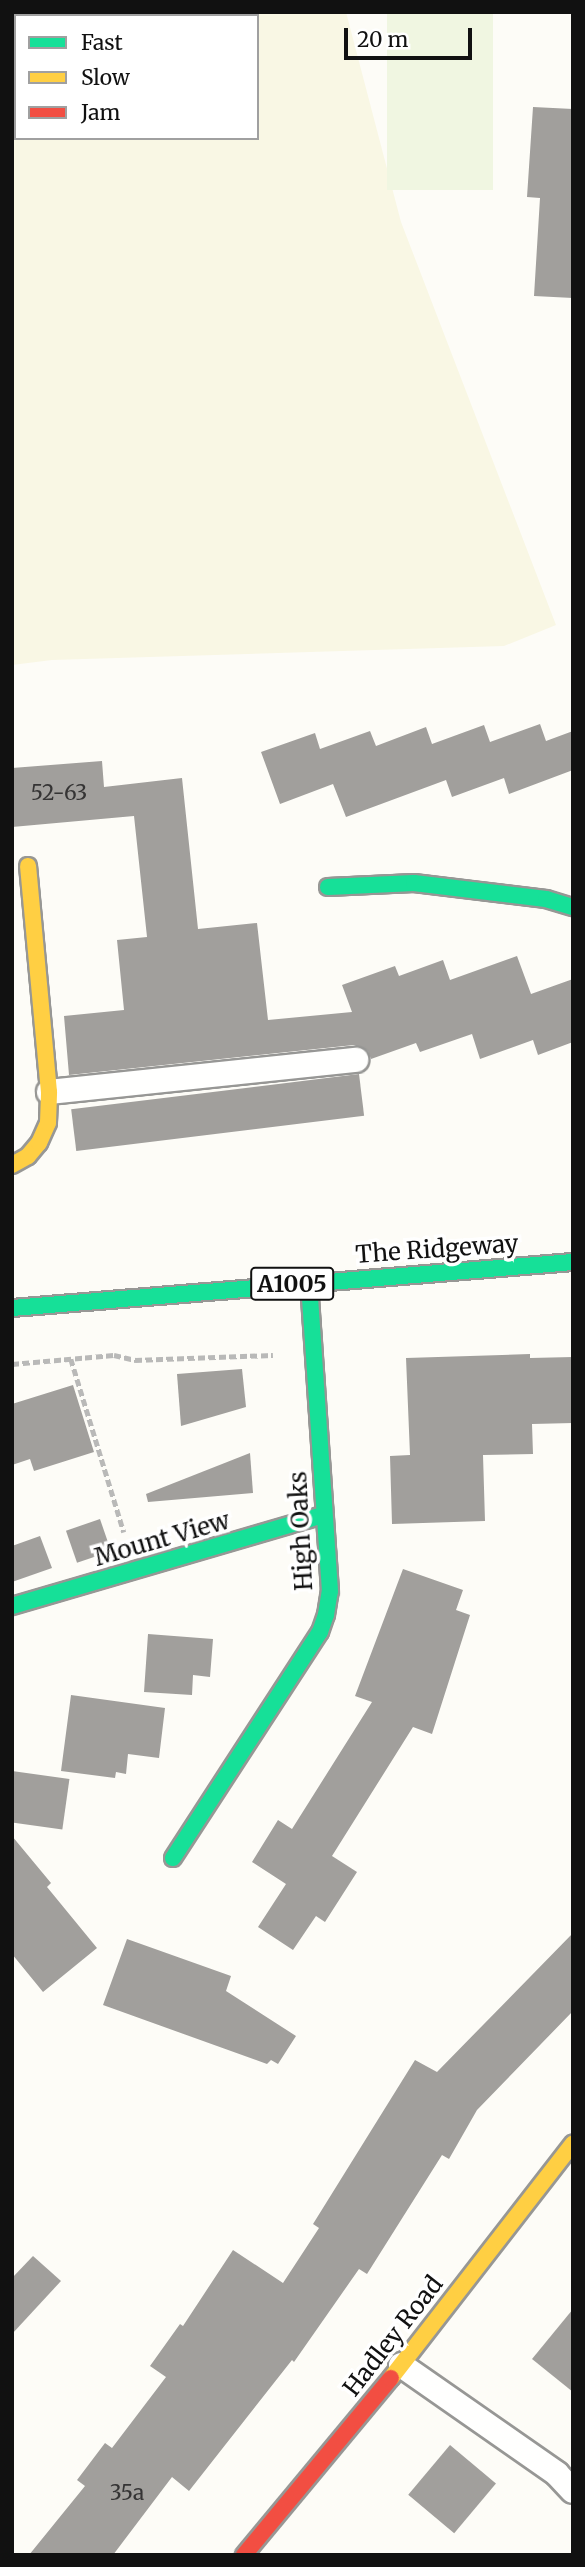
<!DOCTYPE html>
<style>
body{margin:0}
#map{position:relative;width:585px;height:2567px;overflow:hidden;background:#fdfcf7;font-family:Merriweather,serif}
div>[style]{position:absolute}
[style*='--x']{left:calc(var(--x)*1px);top:calc(var(--y)*1px);width:calc(var(--w)*1px);rotate:calc(var(--a)*1deg)}
.farmland>*{inset:0;background:#f9f7e4}
.pitch>*{inset:0;background:#f0f6e1;transform-origin:0 0}
.building>*{inset:0;background:#a19f9c;transform-origin:0 0}
.path>*{height:4.5px;margin-top:-2.25px;transform-origin:0;background:repeating-linear-gradient(90deg,#b9b9b8 0 7px,transparent 0 10.5px)}
.roads{filter:drop-shadow(2px 0 #979795) drop-shadow(-2px 0 #979795) drop-shadow(0 2px #979795) drop-shadow(0 -2px #979795)}
.lane>*{height:24px;margin:-12px;padding:0 12px;transform-origin:12px;border-radius:12px;background:#fffffe}
.fast>*{height:16px;margin:-8px;padding:0 8px;transform-origin:8px;border-radius:8px;background:#16e098}
.slow>*{height:16px;margin:-8px;padding:0 8px;transform-origin:8px;border-radius:8px;background:#ffcf43}
.jam>*{height:16px;margin:-8px;padding:0 8px;transform-origin:8px;border-radius:8px;background:#f24e42}
span{translate:-50% -50%;white-space:nowrap;text-align:center;line-height:1.15;-webkit-text-stroke:7px #fff;paint-order:stroke}
.number-label{font-size:21px;color:#353434}
.number-label span{-webkit-text-stroke-width:0}
.shield-label span{padding:2px 5px;background:#fff;border:2px solid;border-radius:5px;-webkit-text-stroke-width:0}
.shield-label{font-size:23px;color:#111;font-weight:700}
.street-label{font-size:24px;color:#111}
.frame{position:absolute;inset:0;border:14px solid #111;pointer-events:none}
.legend{position:absolute;left:14px;top:14px;width:245px;height:126px;box-sizing:border-box;background:#fff;border:2px solid #a0a0a0;margin:0;padding:9px 12px;list-style:none;font-size:21px;color:#111}
.legend li{display:flex;align-items:center;gap:14px;height:35px}
.legend b{width:35px;border:2px solid #a0a0a0}
.scale{position:absolute;left:344px;top:28px;width:128px;height:32px;box-sizing:border-box;border:4px solid #111;border-top:0;padding-left:9px;font-size:21px;line-height:24px;white-space:nowrap;color:#111;-webkit-text-stroke:5px #fff;paint-order:stroke}
</style>
<div id="map">
<div class="farmland">
<div style="clip-path:polygon(evenodd,12px 12px,346px 12px,401px 222px,556px 625px,504px 646px,52px 660px,12px 665px,12px 12px,16px 16px,257px 16px,257px 138px,16px 138px,16px 16px)"></div>
</div>
<div class="pitch">
<div style="left:387px;top:12px;width:106px;height:178px"></div>
</div>
<div class="building">
<div style="clip-path:polygon(533px 107px,573px 109px,573px 298px,534px 296px,540px 198px,527px 197px)"></div>
<div style="clip-path:polygon(540px 724px,546px 741px,573px 731px,573px 770px,509px 794px,504px 778px,452px 797px,446px 780px,346px 817px,333px 784px,280px 804px,261px 752px,315px 733px,320px 749px,370px 731px,376px 746px,426px 727px,432px 744px,484px 725px,490px 742px)"></div>
<div style="clip-path:polygon(102px 761px,104px 787px,182px 778px,198px 929px,257px 923px,268px 1020px,352px 1012px,342px 985px,395px 966px,399px 976px,443px 960px,450px 980px,517px 956px,531px 994px,573px 979px,573px 1042px,538px 1055px,533px 1040px,480px 1059px,472px 1034px,420px 1052px,416px 1043px,371px 1059px,368px 1051px,354px 1045px,69px 1075px,64px 1016px,124px 1010px,117px 940px,147px 937px,134px 816px,12px 827px,12px 768px)"></div>
<div style="left:359px;top:1074px;width:42px;height:290px;rotate:83deg"></div>
<div style="clip-path:polygon(530px 1354px,530px 1358px,573px 1357px,573px 1423px,532px 1424px,533px 1454px,483px 1455px,485px 1521px,392px 1524px,390px 1456px,410px 1455px,406px 1358px)"></div>
<div style="clip-path:polygon(242px 1369px,246px 1407px,181px 1426px,177px 1374px)"></div>
<div style="clip-path:polygon(73px 1385px,94px 1452px,34px 1471px,30px 1459px,12px 1465px,12px 1404px)"></div>
<div style="clip-path:polygon(250px 1453px,253px 1493px,148px 1502px,146px 1494px)"></div>
<div style="left:100px;top:1519px;width:34px;height:36px;rotate:71deg"></div>
<div style="clip-path:polygon(40px 1536px,52px 1568px,12px 1582px,12px 1546px)"></div>
<div style="clip-path:polygon(403px 1569px,463px 1590px,456px 1610px,470px 1615px,432px 1734px,413px 1727px,332px 1856px,357px 1872px,325px 1922px,316px 1916px,293px 1950px,258px 1927px,286px 1884px,252px 1862px,278px 1820px,292px 1829px,372px 1702px,355px 1696px)"></div>
<div style="clip-path:polygon(148px 1634px,213px 1639px,210px 1677px,193px 1675px,192px 1695px,144px 1692px)"></div>
<div style="clip-path:polygon(71px 1695px,165px 1708px,159px 1758px,128px 1754px,126px 1774px,116px 1772px,115px 1778px,61px 1771px)"></div>
<div style="left:12px;top:1771px;width:58px;height:51px;rotate:8deg"></div>
<div style="clip-path:polygon(12px 1836px,51px 1883px,47px 1887px,97px 1948px,43px 1992px,12px 1954px)"></div>
<div style="clip-path:polygon(573px 1933px,573px 2011px,477px 2110px,449px 2159px,442px 2155px,367px 2274px,359px 2269px,294px 2362px,292px 2360px,189px 2491px,172px 2477px,113px 2555px,29px 2555px,85px 2486px,77px 2480px,105px 2443px,112px 2448px,166px 2377px,150px 2366px,180px 2324px,183px 2326px,233px 2250px,283px 2283px,319px 2228px,313px 2224px,415px 2060px,437px 2072px)"></div>
<div style="clip-path:polygon(127px 1939px,231px 1976px,226px 1991px,296px 2036px,278px 2064px,271px 2060px,267px 2064px,103px 2005px)"></div>
<div style="clip-path:polygon(33px 2256px,61px 2281px,12px 2334px,12px 2278px)"></div>
<div style="clip-path:polygon(573px 2309px,573px 2392px,532px 2359px)"></div>
<div style="left:450px;top:2445px;width:60px;height:65px;rotate:40deg"></div>
</div>
<div class="path">
<div style="--x:71;--y:1359;--w:181;--a:73"></div>
<div style="--x:12;--y:1364;--w:102;--a:-5"></div>
<div style="--x:114;--y:1355;--w:22;--a:13"></div>
<div style="--x:135;--y:1360;--w:138;--a:-2.1"></div>
</div>
<div class="roads">
<div class="lane">
<div style="--x:49;--y:1092;--w:309;--a:-6"></div>
<div style="--x:401;--y:2365;--w:190;--a:34.9"></div>
<div style="--x:557;--y:2474;--w:23;--a:47"></div>
</div>
<div class="fast">
<div style="--x:328;--y:887;--w:86;--a:-2.7"></div>
<div style="--x:414;--y:883;--w:133;--a:6.9"></div>
<div style="--x:546;--y:899;--w:28;--a:17"></div>
<div style="--x:12;--y:1308;--w:563;--a:-4.69"></div>
<div style="--x:12;--y:1606;--w:325;--a:-16.3"></div>
<div style="--x:173;--y:1858;--w:270;--a:-57"></div>
<div style="--x:320;--y:1632;--w:18;--a:-71"></div>
<div style="--x:326;--y:1615;--w:24;--a:-81"></div>
<div style="--x:330;--y:1591;--w:310;--a:-93.9"></div>
</div>
<div class="slow">
<div style="--x:12;--y:1165;--w:18;--a:-29"></div>
<div style="--x:28;--y:1156;--w:17;--a:-50"></div>
<div style="--x:39;--y:1143;--w:22;--a:-66"></div>
<div style="--x:48;--y:1123;--w:31;--a:-88"></div>
<div style="--x:49;--y:1092;--w:227;--a:-95.3"></div>
<div style="--x:391;--y:2378;--w:297;--a:-52.2"></div>
</div>
<div class="jam">
<div style="--x:244;--y:2555;--w:230;--a:-50.3"></div>
</div>
</div>
<div class="number-label">
<span style="left:59px;top:793px">52-63</span>
<span style="left:127px;top:2493px">35a</span>
</div>
<div class="shield-label">
<span style="left:292px;top:1284px">A1005</span>
</div>
<div class="street-label">
<span style="left:437px;top:1249px;rotate:-4deg">The Ridgeway</span>
<span style="left:301px;top:1531px;rotate:-93deg">High Oaks</span>
<span style="left:162px;top:1539px;rotate:-16deg">Mount View</span>
<span style="left:393px;top:2336px;rotate:-52deg">Hadley Road</span>
</div>
<div class="frame"></div>
<ul class="legend">
<li><b style="height:9px;background:#16e098"></b>Fast</li>
<li><b style="height:9px;background:#ffcf43"></b>Slow</li>
<li><b style="height:9px;background:#f24e42"></b>Jam</li>
</ul>
<div class="scale">20 m</div>
</div>
